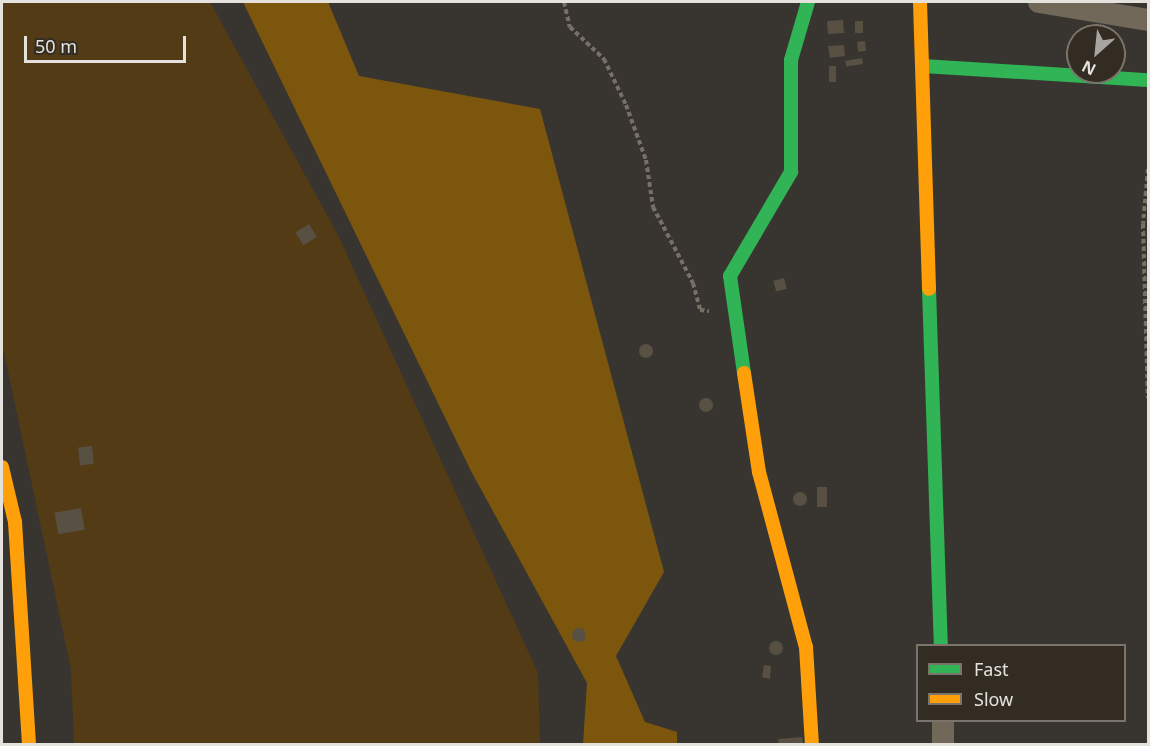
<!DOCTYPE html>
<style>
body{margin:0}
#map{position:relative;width:1150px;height:746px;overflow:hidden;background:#383530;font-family:"Noto Sans",sans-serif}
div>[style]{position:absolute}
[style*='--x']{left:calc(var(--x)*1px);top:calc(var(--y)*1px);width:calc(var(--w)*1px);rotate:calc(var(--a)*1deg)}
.green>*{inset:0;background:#533b16}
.forest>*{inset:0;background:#7d560d}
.building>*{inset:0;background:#575043;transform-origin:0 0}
.round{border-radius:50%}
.path>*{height:4px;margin-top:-2px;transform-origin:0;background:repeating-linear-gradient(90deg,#777067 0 4.5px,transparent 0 7.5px)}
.street>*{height:22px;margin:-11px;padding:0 11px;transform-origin:11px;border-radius:11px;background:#72685a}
.fast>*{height:14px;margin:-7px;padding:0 7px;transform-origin:7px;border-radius:7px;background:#30b455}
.slow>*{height:14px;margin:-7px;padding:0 7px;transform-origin:7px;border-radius:7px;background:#ff9f0a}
span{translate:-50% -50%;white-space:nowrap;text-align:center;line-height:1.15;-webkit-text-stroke:6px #322c23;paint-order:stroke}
.frame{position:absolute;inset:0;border:3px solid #e5e1dc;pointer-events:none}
.legend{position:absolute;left:916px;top:644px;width:210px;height:78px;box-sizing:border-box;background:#322c23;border:2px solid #7a746d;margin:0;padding:8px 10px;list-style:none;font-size:18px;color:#e5e1dc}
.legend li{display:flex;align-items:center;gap:12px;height:30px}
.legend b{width:30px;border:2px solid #7a746d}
.north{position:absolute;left:1066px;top:24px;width:60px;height:60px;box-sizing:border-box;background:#322c23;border:2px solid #7a746d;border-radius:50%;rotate:207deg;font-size:16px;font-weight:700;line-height:24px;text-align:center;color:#e5e1dc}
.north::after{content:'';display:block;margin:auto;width:21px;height:27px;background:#a8a5a0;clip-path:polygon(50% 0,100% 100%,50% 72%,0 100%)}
.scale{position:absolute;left:24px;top:36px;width:162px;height:27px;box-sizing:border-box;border:3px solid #e5e1dc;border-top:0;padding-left:8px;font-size:18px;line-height:21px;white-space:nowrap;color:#e5e1dc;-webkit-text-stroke:4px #322c23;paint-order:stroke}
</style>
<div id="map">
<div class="green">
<div style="clip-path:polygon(2px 2px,210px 2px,338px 235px,538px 673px,540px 744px,74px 744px,71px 669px,2px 343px)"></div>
</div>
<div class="forest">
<div style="clip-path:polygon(243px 2px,328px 2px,359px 76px,540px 109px,664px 572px,616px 656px,645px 722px,677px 732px,677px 744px,583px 744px,587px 683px,471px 471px)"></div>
</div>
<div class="building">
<div style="left:843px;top:20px;width:13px;height:16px;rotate:86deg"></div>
<div style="left:855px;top:21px;width:8px;height:12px"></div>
<div style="left:865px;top:41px;width:10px;height:8px;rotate:84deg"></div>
<div style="clip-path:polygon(844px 45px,845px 56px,830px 58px,828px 46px)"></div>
<div style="left:862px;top:58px;width:6px;height:17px;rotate:81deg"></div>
<div style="left:829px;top:66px;width:7px;height:16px"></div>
<div style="left:309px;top:224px;width:15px;height:16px;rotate:58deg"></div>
<div style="left:784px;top:278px;width:11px;height:11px;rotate:75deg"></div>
<div class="round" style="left:639px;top:344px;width:14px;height:14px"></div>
<div class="round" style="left:699px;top:398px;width:14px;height:14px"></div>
<div style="left:92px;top:446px;width:18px;height:14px;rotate:84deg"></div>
<div style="left:817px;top:487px;width:10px;height:20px"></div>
<div class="round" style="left:793px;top:492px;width:14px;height:14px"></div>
<div style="left:81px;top:508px;width:22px;height:27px;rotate:80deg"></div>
<div class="round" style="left:572px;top:628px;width:14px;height:14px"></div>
<div class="round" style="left:769px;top:641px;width:14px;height:14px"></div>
<div style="clip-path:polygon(764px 665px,771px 666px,770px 679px,762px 677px)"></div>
<div style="clip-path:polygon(802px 737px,803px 744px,779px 744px,778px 739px)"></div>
</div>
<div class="path">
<div style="--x:564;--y:2;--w:26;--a:77"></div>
<div style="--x:570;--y:27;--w:47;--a:43.3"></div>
<div style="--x:604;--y:59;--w:51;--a:64.4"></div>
<div style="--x:626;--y:105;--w:59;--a:70"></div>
<div style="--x:646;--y:160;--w:48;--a:81.5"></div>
<div style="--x:653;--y:207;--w:86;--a:62.2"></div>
<div style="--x:693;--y:283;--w:28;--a:75"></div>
<div style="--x:700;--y:310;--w:9;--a:6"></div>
<div style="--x:1148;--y:169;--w:55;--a:95.2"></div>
<div style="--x:1143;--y:224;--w:174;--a:88.4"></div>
</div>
<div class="street">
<div style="--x:1039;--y:2;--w:110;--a:9.4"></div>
<div style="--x:943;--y:744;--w:24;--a:-90"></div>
</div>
<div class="fast">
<div style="--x:923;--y:66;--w:225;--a:3.6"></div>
<div style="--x:929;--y:289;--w:357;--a:88.1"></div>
<div style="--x:744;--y:373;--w:98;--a:-98.2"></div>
<div style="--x:730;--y:276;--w:121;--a:-59.6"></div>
<div style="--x:791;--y:172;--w:112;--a:-90"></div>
<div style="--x:791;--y:60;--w:60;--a:-73.7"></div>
</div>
<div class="slow">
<div style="--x:920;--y:2;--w:287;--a:88.2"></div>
<div style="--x:744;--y:373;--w:100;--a:81.4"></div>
<div style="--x:759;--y:472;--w:181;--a:75"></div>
<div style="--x:806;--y:647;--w:97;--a:86.5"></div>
<div style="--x:2;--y:467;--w:57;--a:76.7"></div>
<div style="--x:15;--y:522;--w:222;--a:86.4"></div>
</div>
<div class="frame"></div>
<ul class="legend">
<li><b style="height:8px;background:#30b455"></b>Fast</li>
<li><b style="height:8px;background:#ff9f0a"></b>Slow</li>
</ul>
<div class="north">N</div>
<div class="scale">50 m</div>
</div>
